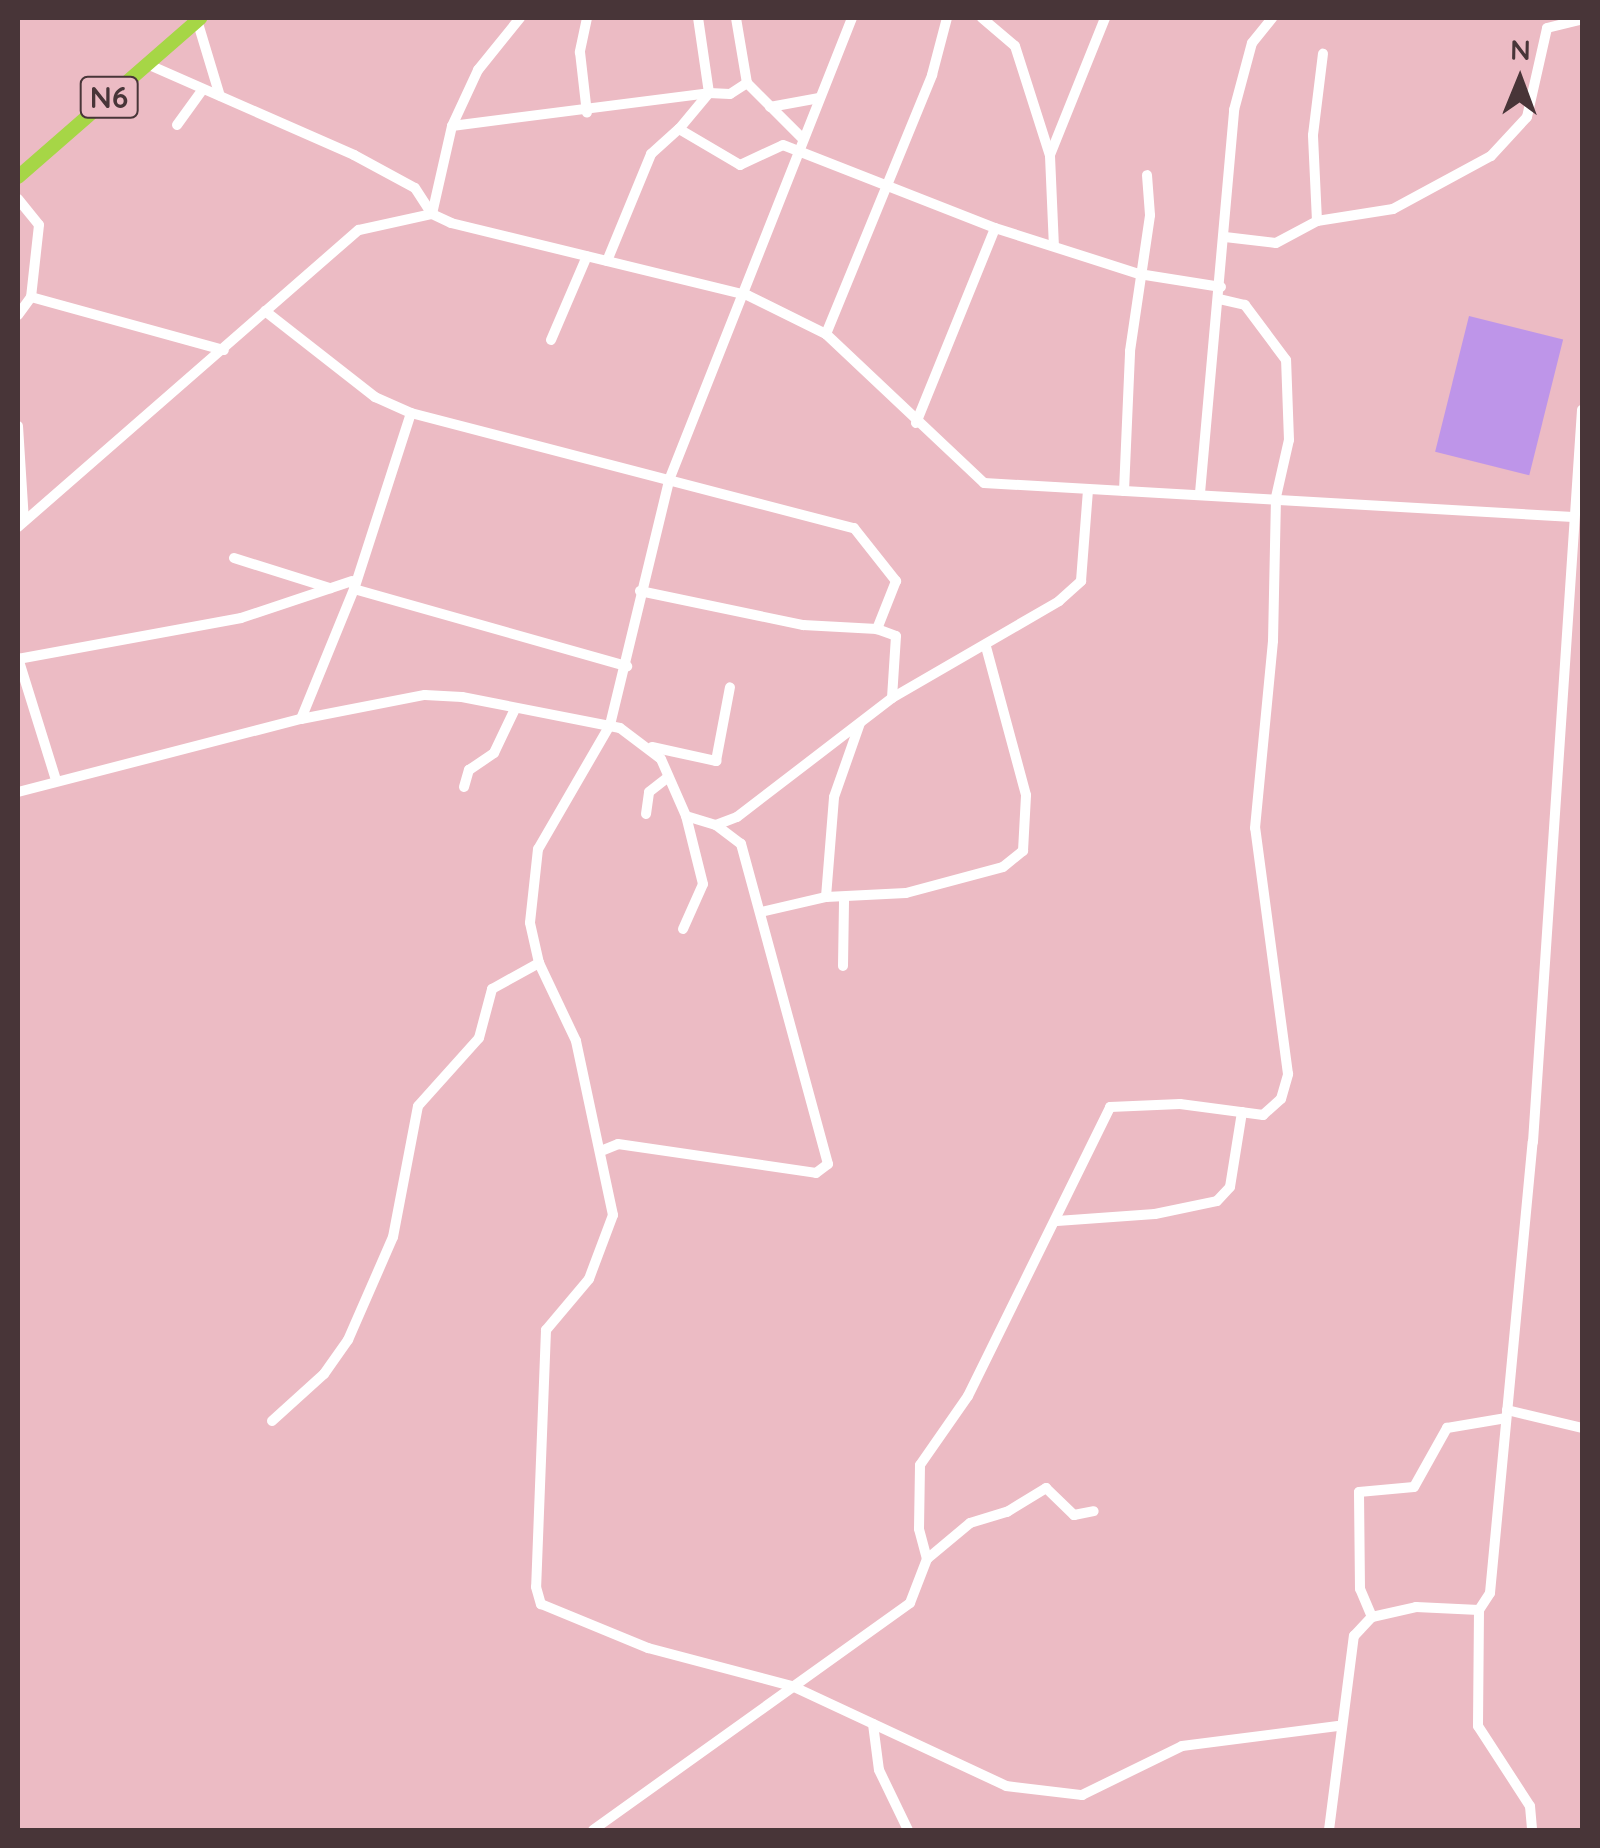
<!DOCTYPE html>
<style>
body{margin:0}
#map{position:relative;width:1600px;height:1848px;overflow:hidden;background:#ecbbc4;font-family:Quicksand,sans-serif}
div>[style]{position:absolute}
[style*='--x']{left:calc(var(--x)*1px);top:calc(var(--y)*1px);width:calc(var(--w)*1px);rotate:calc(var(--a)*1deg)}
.green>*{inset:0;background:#be95e9;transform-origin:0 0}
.minor>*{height:10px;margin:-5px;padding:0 5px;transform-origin:5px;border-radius:5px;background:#fff}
.highway>*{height:14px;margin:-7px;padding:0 7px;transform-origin:7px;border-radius:7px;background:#a6d646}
span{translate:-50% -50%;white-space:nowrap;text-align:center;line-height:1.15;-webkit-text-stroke:8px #ecbbc4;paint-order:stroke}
.shield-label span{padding:2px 8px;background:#ecbbc4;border:2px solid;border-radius:8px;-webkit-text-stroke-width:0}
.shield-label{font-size:30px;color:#483538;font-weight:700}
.frame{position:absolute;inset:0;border:20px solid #483538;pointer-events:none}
.north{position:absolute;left:1470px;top:30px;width:100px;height:100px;-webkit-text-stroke:8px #ecbbc4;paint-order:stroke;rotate:1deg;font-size:28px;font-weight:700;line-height:40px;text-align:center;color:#483538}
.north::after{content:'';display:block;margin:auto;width:35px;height:45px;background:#483538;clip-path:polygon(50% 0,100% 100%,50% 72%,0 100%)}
</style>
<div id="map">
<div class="green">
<div style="left:1469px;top:316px;width:97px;height:140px;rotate:14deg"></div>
</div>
<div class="minor">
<div style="--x:587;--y:18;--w:35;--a:102"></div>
<div style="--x:580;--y:52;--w:61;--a:83.5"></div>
<div style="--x:736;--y:18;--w:66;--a:80.4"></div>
<div style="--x:747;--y:83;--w:78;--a:45"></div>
<div style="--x:852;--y:18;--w:498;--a:111.6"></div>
<div style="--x:669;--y:481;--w:251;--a:103.6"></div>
<div style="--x:610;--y:725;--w:143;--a:120.1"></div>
<div style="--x:538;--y:849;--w:74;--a:96.2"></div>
<div style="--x:530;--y:923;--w:41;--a:77.3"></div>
<div style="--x:539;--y:963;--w:86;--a:64.6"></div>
<div style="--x:576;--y:1041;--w:178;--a:78"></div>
<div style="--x:613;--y:1215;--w:68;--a:110.6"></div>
<div style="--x:589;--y:1279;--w:67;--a:130.1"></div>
<div style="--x:546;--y:1330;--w:257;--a:92.2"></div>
<div style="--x:536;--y:1587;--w:18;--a:74"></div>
<div style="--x:541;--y:1604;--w:116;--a:22.4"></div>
<div style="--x:648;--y:1648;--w:149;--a:14.8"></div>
<div style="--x:792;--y:1686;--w:236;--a:25"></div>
<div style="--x:1006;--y:1786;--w:77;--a:6.8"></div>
<div style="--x:1082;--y:1795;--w:111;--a:-26.1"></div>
<div style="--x:1182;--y:1746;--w:157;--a:-7.3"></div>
<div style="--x:982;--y:18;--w:43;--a:40.3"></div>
<div style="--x:1015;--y:46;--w:115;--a:72.3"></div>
<div style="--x:1050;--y:156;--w:90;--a:87.5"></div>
<div style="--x:197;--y:20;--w:79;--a:73.2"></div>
<div style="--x:147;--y:64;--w:226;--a:23.7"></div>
<div style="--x:354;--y:155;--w:69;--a:28.4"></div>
<div style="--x:415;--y:188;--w:31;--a:57"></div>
<div style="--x:432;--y:214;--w:21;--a:25"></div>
<div style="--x:451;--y:223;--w:305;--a:13.7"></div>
<div style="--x:747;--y:295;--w:88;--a:26.3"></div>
<div style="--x:826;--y:334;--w:217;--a:43.3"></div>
<div style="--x:984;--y:483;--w:590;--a:3.3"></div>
<div style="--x:747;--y:83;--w:20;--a:147"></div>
<div style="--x:730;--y:94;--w:21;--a:-177"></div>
<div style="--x:709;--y:93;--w:47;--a:129.8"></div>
<div style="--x:679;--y:129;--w:71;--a:30.5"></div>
<div style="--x:740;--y:165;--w:47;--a:-24.9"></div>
<div style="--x:783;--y:145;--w:228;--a:21.4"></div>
<div style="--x:995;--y:228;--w:151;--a:17.7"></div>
<div style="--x:1139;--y:274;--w:83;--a:9"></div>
<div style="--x:770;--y:107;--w:50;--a:-10.4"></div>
<div style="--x:177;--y:125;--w:44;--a:-54.2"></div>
<div style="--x:452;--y:126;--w:259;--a:-7.3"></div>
<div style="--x:709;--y:93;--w:76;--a:-98.3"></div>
<div style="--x:1050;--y:155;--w:148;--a:-68.1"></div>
<div style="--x:18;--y:199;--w:33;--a:51"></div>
<div style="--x:39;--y:225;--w:72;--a:96.3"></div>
<div style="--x:31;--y:297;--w:200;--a:15.4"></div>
<div style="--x:1317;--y:221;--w:86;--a:-92.7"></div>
<div style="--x:1313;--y:135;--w:82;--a:-83"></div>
<div style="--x:1225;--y:237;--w:51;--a:6.7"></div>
<div style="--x:1276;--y:243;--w:47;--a:-28.2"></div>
<div style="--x:1317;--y:221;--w:77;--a:-9"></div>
<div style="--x:1393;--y:209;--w:111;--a:-28.4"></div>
<div style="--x:1491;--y:156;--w:53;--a:-47.3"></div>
<div style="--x:1527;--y:117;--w:91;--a:-77.3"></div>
<div style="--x:1547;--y:28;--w:36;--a:-14"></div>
<div style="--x:607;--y:261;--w:116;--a:-67.6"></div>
<div style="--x:651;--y:154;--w:38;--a:-42"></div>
<div style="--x:265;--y:311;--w:140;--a:38"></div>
<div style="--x:375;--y:397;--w:39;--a:24"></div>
<div style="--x:411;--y:413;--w:458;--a:14.6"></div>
<div style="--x:854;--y:528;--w:68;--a:51.6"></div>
<div style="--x:896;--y:581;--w:52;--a:111.6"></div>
<div style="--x:18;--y:315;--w:22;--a:-54"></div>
<div style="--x:826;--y:334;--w:280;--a:-67.7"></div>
<div style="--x:932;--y:75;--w:59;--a:-75.3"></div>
<div style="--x:551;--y:340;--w:91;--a:-66.8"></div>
<div style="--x:411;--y:413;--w:185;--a:107.9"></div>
<div style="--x:354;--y:589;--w:284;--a:15.8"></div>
<div style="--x:916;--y:423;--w:210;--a:-67.9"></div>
<div style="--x:18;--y:426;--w:95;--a:86.4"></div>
<div style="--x:1124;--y:491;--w:140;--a:-87.5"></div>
<div style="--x:1130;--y:351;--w:137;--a:-81.6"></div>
<div style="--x:1150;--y:215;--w:40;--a:-94.3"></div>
<div style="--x:1200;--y:493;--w:385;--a:-84.9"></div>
<div style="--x:1234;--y:110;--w:69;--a:-75"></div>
<div style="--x:1252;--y:43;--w:32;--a:-51"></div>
<div style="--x:18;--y:527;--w:452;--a:-41.1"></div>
<div style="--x:359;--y:230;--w:75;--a:-12.4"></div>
<div style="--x:432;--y:214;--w:90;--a:-77.2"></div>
<div style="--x:452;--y:126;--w:62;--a:-65.1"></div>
<div style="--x:478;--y:70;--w:67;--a:-51.1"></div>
<div style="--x:234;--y:558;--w:101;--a:17.4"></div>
<div style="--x:640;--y:591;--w:167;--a:11.8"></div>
<div style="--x:803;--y:625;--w:74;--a:3.1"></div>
<div style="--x:877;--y:629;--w:20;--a:20"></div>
<div style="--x:896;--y:636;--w:62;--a:93.7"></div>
<div style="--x:18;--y:658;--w:128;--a:72.7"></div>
<div style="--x:18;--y:659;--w:227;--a:-10.4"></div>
<div style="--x:241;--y:618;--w:117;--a:-18.4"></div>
<div style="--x:301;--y:719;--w:140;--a:-67.8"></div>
<div style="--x:652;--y:747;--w:66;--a:12.3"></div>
<div style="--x:716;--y:761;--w:75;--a:-79.3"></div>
<div style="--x:464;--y:787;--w:18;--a:-74"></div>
<div style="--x:469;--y:770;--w:30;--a:-34"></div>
<div style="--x:494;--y:753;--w:49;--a:-64.5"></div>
<div style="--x:18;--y:792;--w:292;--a:-14.5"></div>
<div style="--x:301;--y:719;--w:126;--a:-11"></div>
<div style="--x:425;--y:695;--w:37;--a:3"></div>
<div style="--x:462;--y:697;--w:161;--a:11.1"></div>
<div style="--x:620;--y:728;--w:51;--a:37.1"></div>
<div style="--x:661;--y:759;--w:62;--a:66.3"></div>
<div style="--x:686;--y:816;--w:31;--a:17"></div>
<div style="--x:716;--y:825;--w:22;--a:-21"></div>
<div style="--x:737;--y:817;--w:195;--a:-37.5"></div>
<div style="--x:892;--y:698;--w:193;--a:-30.1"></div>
<div style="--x:1059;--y:601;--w:30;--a:-42"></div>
<div style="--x:1081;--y:581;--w:90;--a:-85.6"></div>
<div style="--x:646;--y:814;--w:22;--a:-82"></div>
<div style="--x:649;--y:792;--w:24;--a:-38"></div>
<div style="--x:826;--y:897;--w:100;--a:-85.4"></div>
<div style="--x:834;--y:797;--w:78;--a:-70.6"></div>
<div style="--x:761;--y:912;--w:67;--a:-13"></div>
<div style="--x:826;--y:897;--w:80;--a:-2.9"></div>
<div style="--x:906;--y:893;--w:100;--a:-15"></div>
<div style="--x:1003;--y:867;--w:26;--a:-39"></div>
<div style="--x:1023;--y:851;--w:56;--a:-86.9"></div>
<div style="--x:1026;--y:795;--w:153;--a:-105.1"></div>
<div style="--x:683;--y:929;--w:49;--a:-66"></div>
<div style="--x:703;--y:884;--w:70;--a:-104"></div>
<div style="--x:843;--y:966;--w:67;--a:-89.1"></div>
<div style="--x:601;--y:1151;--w:18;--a:-22"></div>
<div style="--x:618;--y:1144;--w:200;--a:8.3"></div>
<div style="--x:816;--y:1173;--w:15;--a:-37"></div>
<div style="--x:828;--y:1164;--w:332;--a:-105.2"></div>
<div style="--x:741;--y:844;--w:31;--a:-143"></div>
<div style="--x:1057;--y:1221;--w:98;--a:-4.1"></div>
<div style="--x:1155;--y:1214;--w:63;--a:-11.8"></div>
<div style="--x:1217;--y:1201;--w:19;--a:-47"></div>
<div style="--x:1230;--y:1187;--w:76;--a:-80.9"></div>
<div style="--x:1507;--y:1410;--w:77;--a:13.5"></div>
<div style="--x:272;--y:1421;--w:70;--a:-42.1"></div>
<div style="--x:324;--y:1374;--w:42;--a:-54.8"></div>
<div style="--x:348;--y:1340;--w:112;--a:-66.4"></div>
<div style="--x:393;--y:1237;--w:133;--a:-79.2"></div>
<div style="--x:418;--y:1106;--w:91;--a:-48.1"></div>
<div style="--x:479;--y:1038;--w:51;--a:-75.1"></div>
<div style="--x:492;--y:989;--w:54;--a:-29"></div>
<div style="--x:927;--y:1559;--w:56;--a:-39.9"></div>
<div style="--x:970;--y:1523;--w:39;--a:-17"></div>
<div style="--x:1007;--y:1512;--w:46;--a:-31.6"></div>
<div style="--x:1046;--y:1488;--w:39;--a:44"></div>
<div style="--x:1074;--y:1515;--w:20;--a:-11"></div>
<div style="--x:1479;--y:1610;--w:116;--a:90.5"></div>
<div style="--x:1478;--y:1726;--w:95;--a:57"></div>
<div style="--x:1530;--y:1806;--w:24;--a:85"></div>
<div style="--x:1372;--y:1617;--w:30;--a:-113"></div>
<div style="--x:1360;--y:1589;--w:97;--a:-90.6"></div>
<div style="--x:1359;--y:1492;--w:55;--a:-5.2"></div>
<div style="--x:1414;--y:1487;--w:68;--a:-60.8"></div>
<div style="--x:1447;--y:1428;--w:60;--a:-9.6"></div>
<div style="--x:873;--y:1724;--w:46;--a:82.6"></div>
<div style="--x:879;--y:1770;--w:67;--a:64.2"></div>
<div style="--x:593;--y:1830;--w:390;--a:-35.6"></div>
<div style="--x:910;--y:1603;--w:47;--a:-68.9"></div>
<div style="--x:927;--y:1559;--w:31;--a:-105"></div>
<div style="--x:919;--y:1529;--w:64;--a:-89.1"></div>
<div style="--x:920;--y:1465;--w:84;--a:-55.2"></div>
<div style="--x:968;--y:1396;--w:322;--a:-63.8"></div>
<div style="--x:1110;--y:1107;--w:70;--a:-2.5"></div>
<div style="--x:1180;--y:1104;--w:84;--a:7.5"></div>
<div style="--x:1263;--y:1115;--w:24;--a:-42"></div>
<div style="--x:1281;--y:1099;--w:26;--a:-74"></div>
<div style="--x:1288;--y:1074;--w:248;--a:-97.6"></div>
<div style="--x:1255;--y:828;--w:188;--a:-84.5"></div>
<div style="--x:1273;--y:641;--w:144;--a:-88.8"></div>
<div style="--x:1276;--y:497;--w:58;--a:-77.2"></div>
<div style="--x:1289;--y:440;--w:80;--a:-92.1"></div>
<div style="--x:1286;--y:360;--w:69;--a:-126.7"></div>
<div style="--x:1245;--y:305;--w:26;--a:-167"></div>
<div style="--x:1329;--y:1830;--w:196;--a:-82.7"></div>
<div style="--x:1354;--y:1636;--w:26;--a:-47"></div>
<div style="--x:1372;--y:1617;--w:45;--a:-12.8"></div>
<div style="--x:1416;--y:1607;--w:63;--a:2.7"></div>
<div style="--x:1479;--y:1610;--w:20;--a:-57"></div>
<div style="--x:1490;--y:1593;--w:453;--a:-84.6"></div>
<div style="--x:1533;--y:1142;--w:734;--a:-86.17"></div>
</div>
<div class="highway">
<div style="--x:18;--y:177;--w:242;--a:-41.1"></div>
</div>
<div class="shield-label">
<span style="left:109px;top:97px">N6</span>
</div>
<div class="frame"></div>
<div class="north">N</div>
</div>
